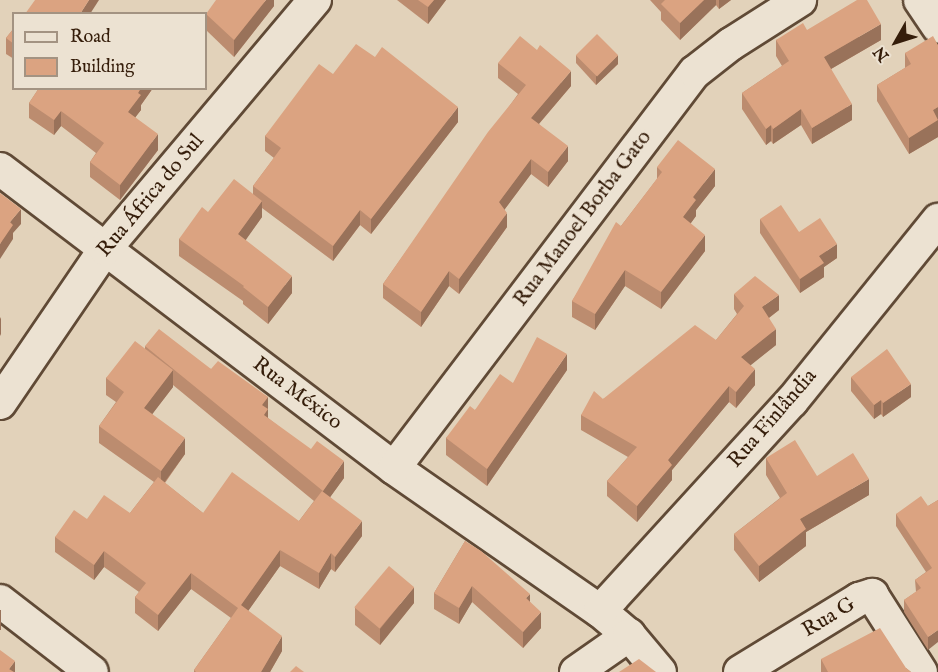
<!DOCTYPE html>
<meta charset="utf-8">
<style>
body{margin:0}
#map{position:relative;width:938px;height:672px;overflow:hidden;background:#e2d2ba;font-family:"IM FELL English",serif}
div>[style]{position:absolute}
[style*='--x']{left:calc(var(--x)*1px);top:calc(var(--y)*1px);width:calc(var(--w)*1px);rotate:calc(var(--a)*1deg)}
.roads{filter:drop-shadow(2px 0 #604a36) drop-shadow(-2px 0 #604a36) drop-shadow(0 2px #604a36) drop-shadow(0 -2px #604a36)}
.minor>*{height:32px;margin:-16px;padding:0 16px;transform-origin:16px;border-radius:16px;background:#ece2d2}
.wall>*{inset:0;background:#bc8c6f}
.shaded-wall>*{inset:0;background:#99725a;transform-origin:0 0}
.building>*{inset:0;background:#dba381;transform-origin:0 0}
span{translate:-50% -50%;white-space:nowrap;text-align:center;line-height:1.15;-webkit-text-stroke:6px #ece2d2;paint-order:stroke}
.street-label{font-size:21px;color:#351d0a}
.legend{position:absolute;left:12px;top:12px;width:195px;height:78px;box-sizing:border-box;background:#ece2d2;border:2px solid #a39382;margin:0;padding:8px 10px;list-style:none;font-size:18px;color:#351d0a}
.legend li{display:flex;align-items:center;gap:12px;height:30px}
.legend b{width:30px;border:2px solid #a39382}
.north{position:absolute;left:866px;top:12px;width:60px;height:60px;-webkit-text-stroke:4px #ece2d2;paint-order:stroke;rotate:231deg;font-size:16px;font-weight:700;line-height:24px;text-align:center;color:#351d0a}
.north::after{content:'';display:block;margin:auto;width:21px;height:27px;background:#351d0a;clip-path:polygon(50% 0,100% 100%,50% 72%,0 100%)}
</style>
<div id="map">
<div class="roads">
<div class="minor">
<div style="--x:920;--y:0;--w:32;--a:56"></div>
<div style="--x:0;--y:169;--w:495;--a:37.2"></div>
<div style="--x:394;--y:468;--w:251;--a:34.8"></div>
<div style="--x:600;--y:611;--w:38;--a:40"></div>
<div style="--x:0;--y:403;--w:186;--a:-55.7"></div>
<div style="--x:105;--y:249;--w:326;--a:-49.9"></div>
<div style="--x:394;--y:468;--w:497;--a:-52.8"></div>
<div style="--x:695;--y:72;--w:46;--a:-37.9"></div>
<div style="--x:731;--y:44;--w:82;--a:-32.5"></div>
<div style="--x:0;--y:601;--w:116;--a:37.7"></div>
<div style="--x:600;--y:611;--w:285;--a:-47.6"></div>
<div style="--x:792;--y:401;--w:233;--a:-51.1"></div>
<div style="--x:576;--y:672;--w:65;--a:-34.9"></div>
<div style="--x:629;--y:635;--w:48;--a:50"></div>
<div style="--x:740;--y:672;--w:140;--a:-31.5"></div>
<div style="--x:859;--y:599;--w:14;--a:-17"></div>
<div style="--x:872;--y:595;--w:91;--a:57.5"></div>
</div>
</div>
<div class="wall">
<div style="clip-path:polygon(274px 0,274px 6px,234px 57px,206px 30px,206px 14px)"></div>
<div style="clip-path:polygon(397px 0,446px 0,428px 24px)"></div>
<div style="clip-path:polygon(650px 0,731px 0,719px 9px,716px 5px,680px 40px,661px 20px,661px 12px)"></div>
<div style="clip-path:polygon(14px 28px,14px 59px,6px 54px,6px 38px)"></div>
<div style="clip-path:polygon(807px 30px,881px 40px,831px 69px,852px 120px,812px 144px,801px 125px,773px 144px,771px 141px,766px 145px,742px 109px,742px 93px,782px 66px,776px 56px,776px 40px)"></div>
<div style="clip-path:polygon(938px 45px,938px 137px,909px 154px,877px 101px,877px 85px,905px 68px,905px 53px)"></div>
<div style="clip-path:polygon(576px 55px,618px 64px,596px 85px,576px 63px)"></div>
<div style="clip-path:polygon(498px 63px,571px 86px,539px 124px,568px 161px,548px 187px,531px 174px,504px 210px,507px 227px,459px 294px,449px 286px,421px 327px,383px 298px,383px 284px,518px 94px,498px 78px)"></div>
<div style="clip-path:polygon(333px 74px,458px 122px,371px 234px,360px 225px,333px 261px,262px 208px,262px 217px,245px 240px,292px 293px,268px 324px,243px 304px,243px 301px,179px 256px,179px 239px,253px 194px,253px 186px,274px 158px,265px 151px,265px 136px)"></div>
<div style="clip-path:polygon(39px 88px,153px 88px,141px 105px,141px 110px,135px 117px,158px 150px,120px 200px,90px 177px,90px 162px,96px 153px,61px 126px,54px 135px,29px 118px,29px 103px)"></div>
<div style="clip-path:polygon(657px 167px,715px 186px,696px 210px,696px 216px,690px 224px,705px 251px,661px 309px,625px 286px,595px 330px,572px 317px,572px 301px,621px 226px,657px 179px)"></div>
<div style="clip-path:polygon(760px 219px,799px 232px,837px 258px,824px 267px,824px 277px,800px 293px,760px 233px)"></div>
<div style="clip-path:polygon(734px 294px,779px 310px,769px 318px,776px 345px,750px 365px,755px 385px,736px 408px,729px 402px,672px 470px,672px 480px,637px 522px,607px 496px,607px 481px,628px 457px,581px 430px,581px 415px,603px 399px,716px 340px,737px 314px,734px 309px)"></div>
<div style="clip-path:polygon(evenodd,145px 346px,211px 369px,268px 397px,268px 418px,344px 478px,330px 497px,362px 536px,335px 572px,331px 569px,319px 589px,280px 566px,248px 611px,282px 651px,270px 672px,194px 672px,194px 670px,231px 618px,191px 589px,158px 631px,135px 613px,135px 597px,139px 592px,104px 567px,94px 580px,55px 552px,55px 537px,87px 519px,130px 513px,154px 482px,99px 443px,99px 426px,116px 402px,106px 395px,106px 378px,145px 349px,145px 346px,173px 385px,314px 501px,299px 521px,203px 513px,165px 483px,185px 454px,152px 414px,173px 387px,173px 385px)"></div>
<div style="clip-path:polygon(567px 370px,487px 486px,446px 455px,446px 438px,475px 410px,513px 383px)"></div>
<div style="clip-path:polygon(851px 377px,911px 397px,883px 417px,881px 414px,874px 419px,851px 391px)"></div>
<div style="clip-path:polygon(766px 458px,869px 495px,806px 532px,806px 546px,759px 582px,734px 550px,734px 534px,780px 498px,766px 475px)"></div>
<div style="clip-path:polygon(938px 500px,928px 650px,904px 612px,904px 600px,916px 592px,915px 580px,926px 572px,896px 526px,896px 514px,928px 506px)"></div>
<div style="clip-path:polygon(465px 541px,530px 602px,541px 628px,523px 648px,472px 602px,459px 624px,434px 609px,434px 593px)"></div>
<div style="clip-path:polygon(414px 603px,380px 645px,355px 625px,355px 608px)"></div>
<div style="clip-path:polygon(821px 659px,906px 668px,911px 672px,821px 672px)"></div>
</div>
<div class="shaded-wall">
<div style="clip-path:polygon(89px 0,99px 0,90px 14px,80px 14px)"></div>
<div style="clip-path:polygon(266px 0,274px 0,274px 6px,234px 57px,234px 40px)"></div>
<div style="clip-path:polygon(434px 0,446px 0,428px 24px,428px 7px)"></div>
<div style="clip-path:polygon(704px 0,716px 0,716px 5px,680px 40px,680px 23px)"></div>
<div style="clip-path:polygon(719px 0,731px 0,719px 9px)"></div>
<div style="clip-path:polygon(881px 24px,881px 40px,824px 73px,824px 57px)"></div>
<div style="clip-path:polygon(618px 55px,618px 64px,596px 85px,596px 76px)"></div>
<div style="clip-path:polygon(571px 71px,571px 86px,531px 133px,531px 118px)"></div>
<div style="clip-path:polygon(141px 88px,153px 88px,141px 105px,141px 110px,128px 127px,128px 112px,138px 93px)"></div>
<div style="clip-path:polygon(852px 104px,852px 120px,812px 144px,812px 128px)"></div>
<div style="clip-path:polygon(458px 107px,458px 122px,371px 234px,371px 219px)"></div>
<div style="clip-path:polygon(938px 107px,938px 137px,909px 154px,909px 138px,933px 110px)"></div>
<div style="clip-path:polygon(801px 109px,801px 125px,773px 144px,773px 129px)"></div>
<div style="clip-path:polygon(61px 111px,61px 126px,54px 135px,54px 120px)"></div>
<div style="clip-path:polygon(771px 125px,771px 141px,766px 145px,766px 129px)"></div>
<div style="clip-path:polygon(158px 134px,158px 150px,120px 200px,120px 185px)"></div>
<div style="clip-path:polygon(568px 146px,568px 161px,548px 187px,548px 172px)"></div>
<div style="clip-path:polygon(531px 159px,531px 174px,499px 217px,499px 202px)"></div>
<div style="clip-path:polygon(715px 169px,715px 186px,696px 210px,696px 216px,683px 234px,683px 217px,693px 197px)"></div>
<div style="clip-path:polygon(262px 201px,262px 217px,238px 251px,238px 234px)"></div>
<div style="clip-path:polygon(21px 209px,21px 224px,13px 233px,13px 239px,0 259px,0 244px,10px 222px)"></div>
<div style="clip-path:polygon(360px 210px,360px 225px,333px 261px,333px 246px)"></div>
<div style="clip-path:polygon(507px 213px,507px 227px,459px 294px,459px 279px)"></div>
<div style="clip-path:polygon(705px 235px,705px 251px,661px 309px,661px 292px)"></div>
<div style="clip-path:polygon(837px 244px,837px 258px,824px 267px,824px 277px,800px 293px,800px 279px,819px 256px)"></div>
<div style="clip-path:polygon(625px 270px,625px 286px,595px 330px,595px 314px)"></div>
<div style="clip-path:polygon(449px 271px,449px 286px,421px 327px,421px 312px)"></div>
<div style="clip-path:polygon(292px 276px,292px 293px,268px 324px,268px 307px)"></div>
<div style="clip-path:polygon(779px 295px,779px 310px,762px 323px,762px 307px)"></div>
<div style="clip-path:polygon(1px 317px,1px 334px,0 336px,0 319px)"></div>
<div style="clip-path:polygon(776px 329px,776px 345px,741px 373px,741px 357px)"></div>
<div style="clip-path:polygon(567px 354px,567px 370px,487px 486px,487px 469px)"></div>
<div style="clip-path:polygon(755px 369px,755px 385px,736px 408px,736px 392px)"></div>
<div style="clip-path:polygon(173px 370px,173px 387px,144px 425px,144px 408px)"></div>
<div style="clip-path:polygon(911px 384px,911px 397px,883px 417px,883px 403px)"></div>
<div style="clip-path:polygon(729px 386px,729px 402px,672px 470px,672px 480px,637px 522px,637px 506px,668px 460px)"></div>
<div style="clip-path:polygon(268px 397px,268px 426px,264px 431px,262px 405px)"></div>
<div style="clip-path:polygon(881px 400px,881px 414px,874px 419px,874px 405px)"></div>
<div style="clip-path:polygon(185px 438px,185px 454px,161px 487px,161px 471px)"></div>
<div style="clip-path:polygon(344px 461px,344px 478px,323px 507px,323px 491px)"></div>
<div style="clip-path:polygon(869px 479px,869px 495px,806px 532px,806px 546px,759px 582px,759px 566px,800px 519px)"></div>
<div style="clip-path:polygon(362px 521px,362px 536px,335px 572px,335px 557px)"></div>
<div style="clip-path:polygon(280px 550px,280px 566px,241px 621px,241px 605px)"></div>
<div style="clip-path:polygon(104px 551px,104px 567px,94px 580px,94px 565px)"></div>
<div style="clip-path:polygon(331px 553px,331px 569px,319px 589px,319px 573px)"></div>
<div style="clip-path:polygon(191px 573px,191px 589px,158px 631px,158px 615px)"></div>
<div style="clip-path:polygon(472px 586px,472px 602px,459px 624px,459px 608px)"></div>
<div style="clip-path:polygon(414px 587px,414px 603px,380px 645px,380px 629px)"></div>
<div style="clip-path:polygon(530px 594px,530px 610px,526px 598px)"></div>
<div style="left:1px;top:610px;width:20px;height:1px;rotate:90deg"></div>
<div style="clip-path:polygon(541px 612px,541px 628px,523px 648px,523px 632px)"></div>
<div style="clip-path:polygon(938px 630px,938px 642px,928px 650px,928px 637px)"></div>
<div style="clip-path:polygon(282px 636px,282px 651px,270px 672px,261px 672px)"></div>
<div style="clip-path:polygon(15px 661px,15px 672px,9px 672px,9px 669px)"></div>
</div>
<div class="building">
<div style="clip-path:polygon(35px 0,89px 0,80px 14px,25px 14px)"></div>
<div style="clip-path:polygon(216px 0,266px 0,234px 40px,206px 14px)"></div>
<div style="clip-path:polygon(418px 0,434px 0,428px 7px)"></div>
<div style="clip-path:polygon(665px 0,704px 0,680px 23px,661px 4px)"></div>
<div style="clip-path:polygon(857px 0,867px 0,881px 24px,824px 57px,852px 104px,812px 128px,801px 109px,773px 129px,771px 125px,766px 129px,742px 93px,789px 61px,776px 40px,803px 23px,807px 30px)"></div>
<div style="clip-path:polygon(14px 28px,14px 44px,6px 38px)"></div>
<div style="left:597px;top:34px;width:30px;height:30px;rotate:45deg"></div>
<div style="clip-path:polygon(520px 36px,537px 50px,540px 45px,571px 71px,531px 118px,568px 146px,548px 172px,531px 159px,499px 202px,507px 213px,459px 279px,449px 271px,421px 312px,383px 284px,488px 132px,526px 85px,498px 63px)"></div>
<div style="clip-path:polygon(933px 36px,938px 45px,938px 107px,933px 110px,938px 120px,909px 138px,877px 85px,911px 64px,905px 53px)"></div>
<div style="clip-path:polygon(356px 44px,375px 57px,382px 47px,458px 107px,371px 219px,360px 210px,333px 246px,253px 186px,281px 148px,265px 136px,319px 64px,333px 74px)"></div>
<div style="clip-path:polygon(39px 88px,141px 88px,138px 93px,141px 95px,128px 112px,158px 134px,120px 185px,90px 162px,104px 143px,61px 111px,54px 120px,29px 103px)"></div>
<div style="clip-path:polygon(678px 140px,715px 169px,693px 197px,696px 200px,683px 217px,705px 235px,661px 292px,625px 270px,595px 314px,572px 301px,616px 222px,621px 226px,662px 172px,657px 167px)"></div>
<div style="clip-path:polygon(234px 179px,262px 201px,238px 234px,292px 276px,268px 307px,243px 287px,244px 286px,179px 239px,202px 207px,208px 212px)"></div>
<div style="clip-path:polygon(0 193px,21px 209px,10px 222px,13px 225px,0 244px)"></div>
<div style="clip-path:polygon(781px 205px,799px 232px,820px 218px,837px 244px,819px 256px,824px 263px,800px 279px,760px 219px)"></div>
<div style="clip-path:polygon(755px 276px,779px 295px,762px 307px,776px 329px,741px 357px,755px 369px,736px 392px,729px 386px,668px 460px,672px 465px,637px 506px,607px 481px,637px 447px,581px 415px,594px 391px,603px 399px,695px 325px,716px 340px,744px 306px,734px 294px)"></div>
<div style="clip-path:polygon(159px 329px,211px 369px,218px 361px,268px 397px,262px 405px,268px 409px,264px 415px,311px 449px,317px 441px,344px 461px,323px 491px,145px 346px)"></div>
<div style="clip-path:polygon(537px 337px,567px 354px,487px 469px,446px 438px,470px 406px,475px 410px,500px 374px,513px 383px)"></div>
<div style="clip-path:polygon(135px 341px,173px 370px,144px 408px,185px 438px,161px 471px,99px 426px,124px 392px,106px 378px)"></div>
<div style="clip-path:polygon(887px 349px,911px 384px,883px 403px,881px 400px,874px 405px,851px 377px)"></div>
<div style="clip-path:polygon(795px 440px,817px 476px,853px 453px,869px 479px,800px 519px,806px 529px,759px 566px,734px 534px,787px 493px,766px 458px)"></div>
<div style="clip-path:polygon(232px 472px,299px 521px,322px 491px,362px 521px,335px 557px,331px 553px,319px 573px,280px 550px,241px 605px,282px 636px,261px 672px,196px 672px,194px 670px,238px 608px,191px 573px,158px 615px,135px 597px,146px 583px,104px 551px,94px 565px,55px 537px,74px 510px,87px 519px,104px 495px,130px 513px,158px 477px,203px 513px)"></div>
<div style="clip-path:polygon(921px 496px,928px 506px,938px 500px,938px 630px,928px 637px,904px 600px,921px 588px,915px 580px,932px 568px,896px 514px)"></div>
<div style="clip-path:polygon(465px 541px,481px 551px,530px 594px,526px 598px,541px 612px,523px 632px,472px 586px,459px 608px,434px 593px)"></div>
<div style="left:389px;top:566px;width:33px;height:54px;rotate:40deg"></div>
<div style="clip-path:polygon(880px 628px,906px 668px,911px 672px,828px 672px,821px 659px)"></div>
<div style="clip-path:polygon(0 650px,15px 661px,9px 669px,14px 672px,0 672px)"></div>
<div style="clip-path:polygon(639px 659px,656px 672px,619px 672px)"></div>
<div style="clip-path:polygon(296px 666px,304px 672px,290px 672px)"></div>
</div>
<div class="street-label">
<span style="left:151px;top:196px;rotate:-50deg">Rua África do Sul</span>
<span style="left:583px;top:219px;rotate:-53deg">Rua Manoel Borba Gato</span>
<span style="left:297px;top:394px;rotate:37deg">Rua México</span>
<span style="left:773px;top:419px;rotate:-49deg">Rua Finlândia</span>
<span style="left:829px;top:618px;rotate:-31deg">Rua G</span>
</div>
<ul class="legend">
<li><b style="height:8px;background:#ece2d2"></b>Road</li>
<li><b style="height:16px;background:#dba381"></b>Building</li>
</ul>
<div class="north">N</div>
</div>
